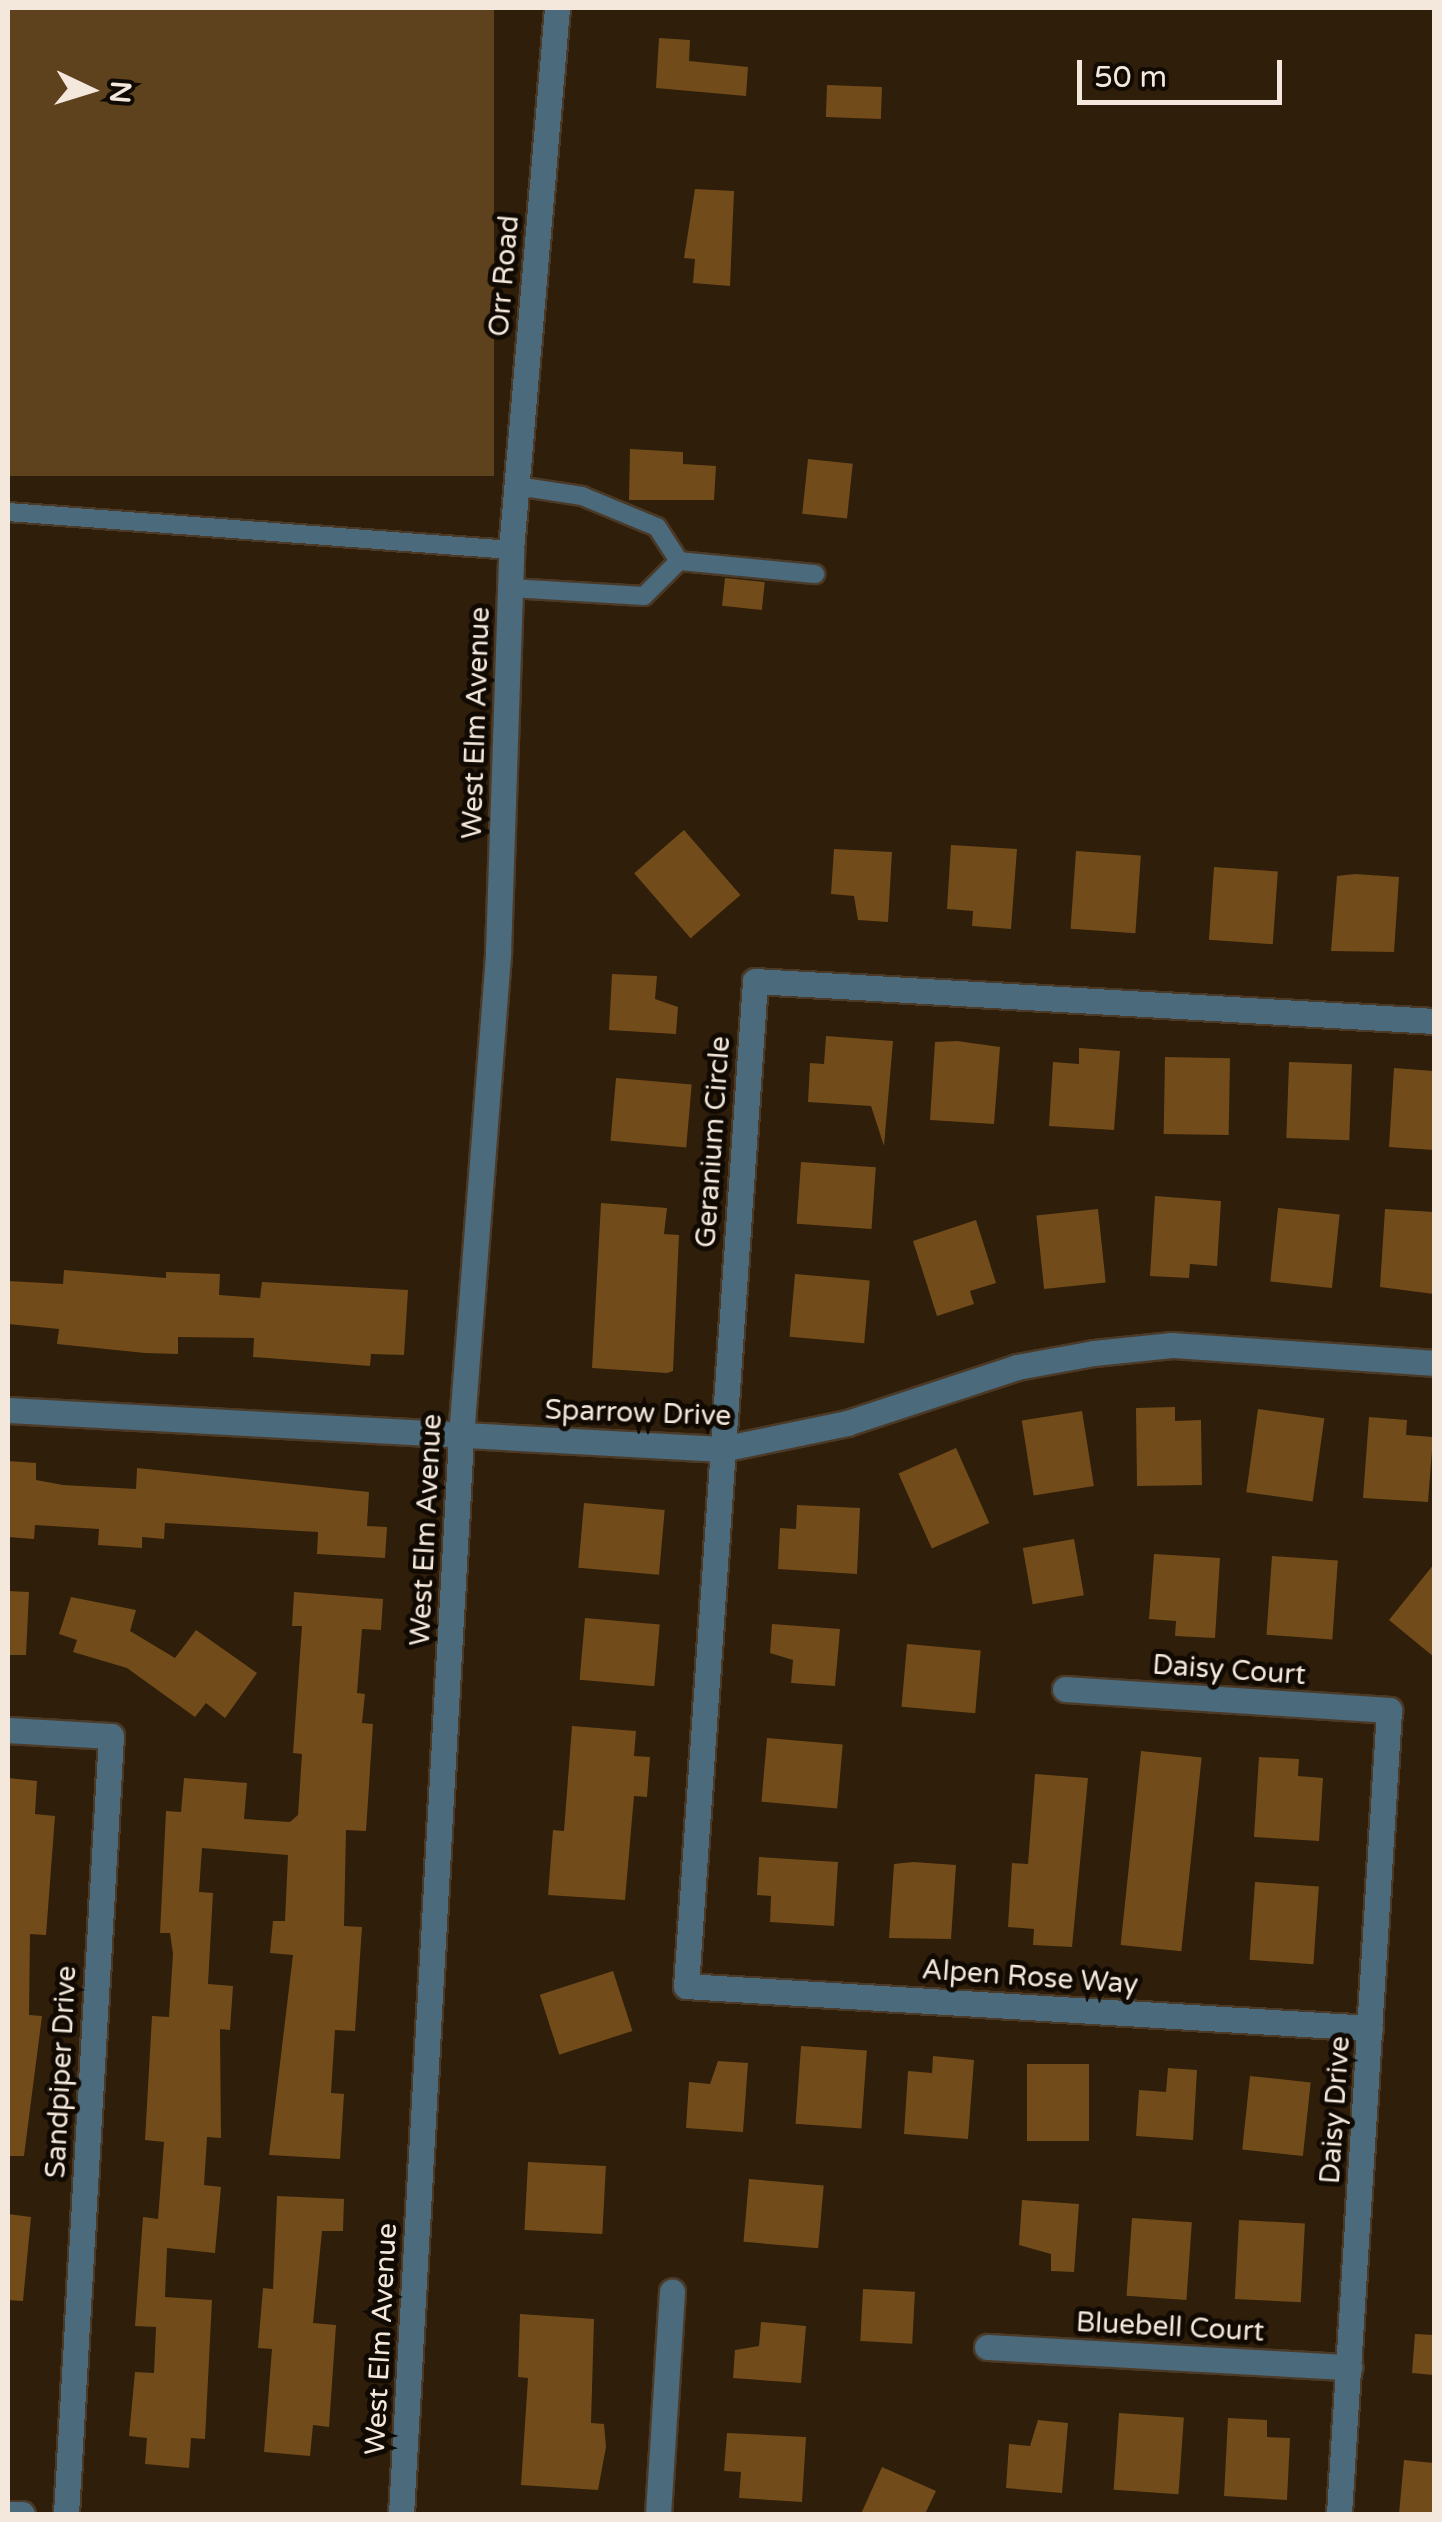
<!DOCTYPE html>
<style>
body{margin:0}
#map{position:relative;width:1442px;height:2522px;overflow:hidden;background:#2f1e0a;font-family:"Varela Round",sans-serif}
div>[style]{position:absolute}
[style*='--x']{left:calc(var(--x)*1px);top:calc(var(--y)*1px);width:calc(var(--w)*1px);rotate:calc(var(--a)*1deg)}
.green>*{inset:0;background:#5e411d;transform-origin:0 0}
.building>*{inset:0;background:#724b1a;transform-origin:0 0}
.roads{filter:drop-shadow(2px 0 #4b3a27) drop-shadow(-2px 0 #4b3a27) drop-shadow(0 2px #4b3a27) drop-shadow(0 -2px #4b3a27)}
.service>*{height:18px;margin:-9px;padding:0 9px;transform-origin:9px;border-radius:9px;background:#4b6a7c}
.minor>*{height:25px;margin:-12.5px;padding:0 12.5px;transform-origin:12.5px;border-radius:12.5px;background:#4b6a7c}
.tertiary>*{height:25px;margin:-12.5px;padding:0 12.5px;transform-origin:12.5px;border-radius:12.5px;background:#4b6a7c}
span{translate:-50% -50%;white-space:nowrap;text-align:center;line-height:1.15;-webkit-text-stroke:10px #110a03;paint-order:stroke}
.street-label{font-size:28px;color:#f4e8dc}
.frame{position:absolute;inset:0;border:10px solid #f4e8dc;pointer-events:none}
.north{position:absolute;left:40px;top:40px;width:100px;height:100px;-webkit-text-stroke:8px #110a03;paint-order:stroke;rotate:94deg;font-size:28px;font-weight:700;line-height:40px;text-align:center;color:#f4e8dc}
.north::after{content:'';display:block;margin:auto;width:35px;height:45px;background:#f4e8dc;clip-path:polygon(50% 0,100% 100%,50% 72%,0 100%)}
.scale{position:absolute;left:1077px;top:60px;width:205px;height:45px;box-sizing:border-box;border:5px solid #f4e8dc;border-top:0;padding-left:12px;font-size:30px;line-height:35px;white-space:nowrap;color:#f4e8dc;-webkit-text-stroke:8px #110a03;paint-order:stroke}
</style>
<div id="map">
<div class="green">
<div style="left:8px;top:8px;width:486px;height:468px"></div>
</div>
<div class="building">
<div style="clip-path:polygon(659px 38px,690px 40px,689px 61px,748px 67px,746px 96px,656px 88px)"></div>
<div style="left:827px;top:85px;width:55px;height:32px;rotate:2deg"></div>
<div style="clip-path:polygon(695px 189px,734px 191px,730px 286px,693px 283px,695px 259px,684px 258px)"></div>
<div style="clip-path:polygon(630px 449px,683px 452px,683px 464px,716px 466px,714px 500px,629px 500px)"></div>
<div style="left:808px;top:459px;width:45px;height:55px;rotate:6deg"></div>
<div style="left:725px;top:578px;width:40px;height:28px;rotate:6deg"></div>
<div style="left:684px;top:830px;width:86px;height:66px;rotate:49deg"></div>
<div style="clip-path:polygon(951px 845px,1017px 849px,1011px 929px,972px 926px,973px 911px,947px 909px)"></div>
<div style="clip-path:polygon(834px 849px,892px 852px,888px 922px,858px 920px,854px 896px,831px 894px)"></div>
<div style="left:1076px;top:851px;width:65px;height:78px;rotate:4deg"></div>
<div style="left:1214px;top:867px;width:64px;height:73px;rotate:4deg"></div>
<div style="clip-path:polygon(1355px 874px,1399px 877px,1394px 952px,1331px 951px,1337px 876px)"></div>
<div style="clip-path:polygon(612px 974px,657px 976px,655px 999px,678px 1007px,676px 1034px,609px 1030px)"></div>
<div style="clip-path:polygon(826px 1036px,893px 1041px,884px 1146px,871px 1106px,808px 1102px,810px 1063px,824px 1064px)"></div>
<div style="clip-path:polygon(957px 1041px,1000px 1047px,994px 1124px,930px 1120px,935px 1042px)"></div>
<div style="clip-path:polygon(1079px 1048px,1120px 1051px,1114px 1130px,1049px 1126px,1053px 1062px,1079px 1064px)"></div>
<div style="left:1165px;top:1057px;width:65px;height:77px;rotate:1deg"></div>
<div style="left:1289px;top:1062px;width:63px;height:76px;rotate:2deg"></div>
<div style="clip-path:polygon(1394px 1068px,1433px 1071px,1434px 1150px,1389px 1147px)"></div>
<div style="left:616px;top:1078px;width:76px;height:63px;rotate:5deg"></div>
<div style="left:801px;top:1162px;width:75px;height:62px;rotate:4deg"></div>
<div style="clip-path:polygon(1155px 1196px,1221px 1201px,1217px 1266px,1190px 1264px,1189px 1278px,1150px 1276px)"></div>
<div style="clip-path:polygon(601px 1203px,667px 1208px,664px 1234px,679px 1235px,673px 1371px,667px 1373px,592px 1368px)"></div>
<div style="left:1278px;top:1208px;width:62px;height:74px;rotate:6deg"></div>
<div style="left:1098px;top:1209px;width:74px;height:62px;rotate:84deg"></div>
<div style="clip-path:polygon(1385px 1209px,1434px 1212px,1434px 1294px,1380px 1287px)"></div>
<div style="clip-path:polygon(976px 1220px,996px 1283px,970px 1291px,974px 1304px,937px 1316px,913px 1241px)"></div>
<div style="clip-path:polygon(64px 1270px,166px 1278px,166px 1272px,220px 1274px,219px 1295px,260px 1298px,262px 1282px,408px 1290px,404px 1355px,371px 1354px,370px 1366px,253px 1357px,254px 1338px,178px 1337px,178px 1354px,145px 1353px,57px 1344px,59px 1329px,8px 1324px,8px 1281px,63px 1284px)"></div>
<div style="left:795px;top:1274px;width:75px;height:63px;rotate:5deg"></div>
<div style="clip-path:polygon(1175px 1407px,1175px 1421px,1201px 1420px,1202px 1485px,1137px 1486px,1136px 1408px)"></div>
<div style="left:1258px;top:1409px;width:67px;height:84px;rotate:8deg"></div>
<div style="left:1082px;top:1411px;width:76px;height:61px;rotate:81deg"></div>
<div style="clip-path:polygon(1369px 1417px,1407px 1420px,1406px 1435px,1433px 1437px,1428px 1502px,1363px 1498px)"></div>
<div style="left:956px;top:1448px;width:82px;height:63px;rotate:66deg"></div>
<div style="clip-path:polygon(8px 1461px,36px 1463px,36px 1480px,63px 1485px,136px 1489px,137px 1468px,369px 1492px,367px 1526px,387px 1527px,385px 1558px,317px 1554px,318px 1532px,165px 1523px,164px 1539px,142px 1537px,142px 1548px,98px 1545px,99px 1529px,35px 1525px,34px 1539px,8px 1537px)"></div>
<div style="left:584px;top:1503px;width:81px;height:65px;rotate:5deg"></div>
<div style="clip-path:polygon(797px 1505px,860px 1508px,857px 1574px,778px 1569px,780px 1528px,796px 1529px)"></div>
<div style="left:1074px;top:1539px;width:57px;height:52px;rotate:80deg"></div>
<div style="clip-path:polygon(1154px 1554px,1220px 1558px,1215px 1638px,1175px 1636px,1176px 1621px,1149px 1619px)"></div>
<div style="left:1272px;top:1556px;width:66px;height:79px;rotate:4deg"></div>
<div style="clip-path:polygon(1434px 1564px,1434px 1657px,1389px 1620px)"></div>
<div style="clip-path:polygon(8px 1591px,29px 1592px,26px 1655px,8px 1655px)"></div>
<div style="clip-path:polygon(294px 1592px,383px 1599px,381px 1630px,362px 1629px,357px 1693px,365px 1694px,362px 1723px,373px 1724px,366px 1831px,346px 1830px,344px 1926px,362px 1927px,355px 2031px,335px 2030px,331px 2093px,344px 2094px,340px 2159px,269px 2155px,293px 1955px,270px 1953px,273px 1921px,285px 1921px,288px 1855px,202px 1848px,199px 1892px,213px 1893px,208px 1984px,233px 1986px,230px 2030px,220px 2029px,221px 2138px,207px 2137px,204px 2185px,221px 2187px,215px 2253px,167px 2248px,165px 2297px,212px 2300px,205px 2439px,191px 2438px,189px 2468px,145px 2464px,147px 2438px,129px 2436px,135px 2372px,154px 2373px,156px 2327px,135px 2326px,143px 2217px,158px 2219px,164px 2142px,145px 2140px,152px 2016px,169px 2017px,173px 1954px,170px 1933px,160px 1933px,166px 1811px,181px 1812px,184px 1778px,247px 1783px,244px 1819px,290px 1822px,298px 1815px,302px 1754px,293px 1753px,302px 1626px,292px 1626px)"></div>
<div style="clip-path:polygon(71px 1597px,136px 1610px,130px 1631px,175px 1658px,196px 1630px,257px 1673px,225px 1718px,206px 1703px,195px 1717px,127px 1668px,73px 1652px,77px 1640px,59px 1634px)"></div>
<div style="left:585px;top:1618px;width:75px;height:62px;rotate:5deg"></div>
<div style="clip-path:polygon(772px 1624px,840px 1629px,835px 1686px,791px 1683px,793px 1660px,770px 1653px)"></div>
<div style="left:907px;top:1644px;width:74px;height:63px;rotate:5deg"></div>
<div style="clip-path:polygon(572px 1726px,636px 1731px,634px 1756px,650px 1757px,647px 1797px,634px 1796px,625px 1900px,548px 1895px,553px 1830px,564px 1831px)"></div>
<div style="left:767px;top:1738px;width:76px;height:64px;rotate:5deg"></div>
<div style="left:1141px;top:1751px;width:61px;height:195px;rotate:6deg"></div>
<div style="clip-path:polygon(1259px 1757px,1299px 1759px,1298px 1776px,1323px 1778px,1319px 1841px,1254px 1837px)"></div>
<div style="clip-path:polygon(1035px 1774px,1088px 1778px,1072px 1947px,1033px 1945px,1034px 1929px,1008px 1927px,1012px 1863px,1028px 1864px)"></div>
<div style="clip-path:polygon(8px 1778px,37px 1781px,35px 1814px,55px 1816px,46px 1935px,30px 1934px,29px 2015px,42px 2016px,24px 2156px,8px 2156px)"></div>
<div style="clip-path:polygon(759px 1857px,838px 1862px,834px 1926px,770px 1922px,771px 1896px,757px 1895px)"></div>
<div style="clip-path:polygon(913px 1862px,956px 1865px,951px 1939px,889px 1938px,894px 1864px)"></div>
<div style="left:1255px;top:1882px;width:64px;height:78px;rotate:4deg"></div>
<div style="left:613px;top:1971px;width:63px;height:77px;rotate:72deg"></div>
<div style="left:801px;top:2046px;width:66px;height:78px;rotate:4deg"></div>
<div style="clip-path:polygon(933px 2056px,974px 2060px,968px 2139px,904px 2134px,908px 2071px,932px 2073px)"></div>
<div style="clip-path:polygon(718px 2061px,748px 2063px,743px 2132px,686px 2128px,689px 2082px,710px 2084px)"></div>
<div style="left:1027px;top:2064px;width:62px;height:77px"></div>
<div style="clip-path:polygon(1168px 2068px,1197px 2070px,1193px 2140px,1136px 2136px,1139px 2090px,1166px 2092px)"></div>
<div style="left:1250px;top:2076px;width:61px;height:74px;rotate:6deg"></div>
<div style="left:528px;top:2162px;width:78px;height:68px;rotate:3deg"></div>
<div style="left:749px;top:2179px;width:75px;height:63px;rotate:5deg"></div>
<div style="clip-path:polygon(277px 2196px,344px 2199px,343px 2231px,322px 2231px,313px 2323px,336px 2325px,329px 2427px,313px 2425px,310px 2456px,264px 2452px,272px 2349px,258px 2348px,263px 2288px,273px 2289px)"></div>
<div style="clip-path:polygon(1022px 2200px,1079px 2204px,1074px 2272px,1051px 2271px,1051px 2254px,1019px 2245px)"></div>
<div style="clip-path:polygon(8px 2214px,31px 2217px,23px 2301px,8px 2300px)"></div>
<div style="left:1132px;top:2218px;width:60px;height:78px;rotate:4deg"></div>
<div style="left:1239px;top:2220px;width:66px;height:79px;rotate:3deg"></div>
<div style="left:863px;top:2289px;width:52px;height:52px;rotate:3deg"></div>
<div style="clip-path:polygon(520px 2314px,594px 2319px,591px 2423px,604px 2424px,606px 2447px,598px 2490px,521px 2485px,528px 2378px,518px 2377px)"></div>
<div style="clip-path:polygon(761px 2322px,806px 2326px,801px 2383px,733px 2378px,735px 2350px,759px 2346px)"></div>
<div style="clip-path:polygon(1415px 2334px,1434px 2335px,1434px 2375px,1412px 2373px)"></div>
<div style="left:1119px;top:2413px;width:65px;height:77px;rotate:4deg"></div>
<div style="clip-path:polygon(1228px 2418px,1267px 2420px,1267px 2437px,1290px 2438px,1287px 2500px,1224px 2496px)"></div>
<div style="clip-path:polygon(1038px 2420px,1068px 2423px,1062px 2493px,1006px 2488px,1009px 2444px,1030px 2446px)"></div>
<div style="clip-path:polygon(727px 2433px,806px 2437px,802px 2502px,739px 2498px,741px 2472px,724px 2471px)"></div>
<div style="clip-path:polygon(1404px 2460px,1434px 2463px,1434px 2514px,1399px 2514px)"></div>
<div style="clip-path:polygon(882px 2467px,936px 2491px,925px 2514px,861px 2514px)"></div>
</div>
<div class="roads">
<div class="service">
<div style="--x:517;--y:486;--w:66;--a:8.7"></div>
<div style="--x:582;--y:496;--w:81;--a:22.5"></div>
<div style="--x:657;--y:527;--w:40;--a:57.1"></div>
<div style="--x:8;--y:512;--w:504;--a:4.32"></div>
<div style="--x:510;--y:588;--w:134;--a:3.4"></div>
<div style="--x:644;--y:596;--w:49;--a:-45"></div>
<div style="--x:679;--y:561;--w:137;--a:5.5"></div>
</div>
<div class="minor">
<div style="--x:8;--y:1410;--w:715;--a:3.13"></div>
<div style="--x:722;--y:1449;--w:128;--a:-11.7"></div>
<div style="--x:847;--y:1423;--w:179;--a:-18.2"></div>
<div style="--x:1017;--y:1367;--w:78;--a:-10.3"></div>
<div style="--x:1094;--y:1353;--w:78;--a:-5.9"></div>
<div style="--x:1172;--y:1345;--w:263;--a:3.9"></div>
<div style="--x:1065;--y:1689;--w:325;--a:3.7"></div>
<div style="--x:1389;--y:1710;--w:806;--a:93.56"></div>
<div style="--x:8;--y:1730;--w:103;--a:3.3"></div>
<div style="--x:111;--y:1736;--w:779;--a:93.31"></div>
<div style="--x:1370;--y:2028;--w:685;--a:-176.49"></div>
<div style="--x:686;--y:1986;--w:1007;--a:-86.07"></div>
<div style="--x:755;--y:981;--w:680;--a:3.37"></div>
<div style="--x:987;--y:2347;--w:363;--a:3.2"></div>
<div style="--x:8;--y:2514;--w:14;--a:0"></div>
<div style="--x:658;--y:2514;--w:223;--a:-86.4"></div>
</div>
<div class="tertiary">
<div style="--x:401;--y:2514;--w:1080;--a:-86.81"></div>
<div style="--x:461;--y:1436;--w:485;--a:-85.6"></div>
<div style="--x:498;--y:952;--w:402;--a:-88.1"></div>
<div style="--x:511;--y:550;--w:544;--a:-85.15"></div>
</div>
</div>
<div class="street-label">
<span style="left:504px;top:276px;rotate:-85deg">Orr Road</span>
<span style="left:476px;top:723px;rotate:-88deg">West Elm Avenue</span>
<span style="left:713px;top:1142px;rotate:-86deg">Geranium Circle</span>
<span style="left:638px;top:1413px;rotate:2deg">Sparrow Drive</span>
<span style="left:426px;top:1530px;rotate:-87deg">West Elm Avenue</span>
<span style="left:1229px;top:1670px;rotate:4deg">Daisy Court</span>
<span style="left:1030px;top:1977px;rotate:4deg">Alpen Rose Way</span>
<span style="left:61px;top:2072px;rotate:-87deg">Sandpiper Drive</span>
<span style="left:1335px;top:2110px;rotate:-86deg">Daisy Drive</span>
<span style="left:1170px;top:2327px;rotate:3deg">Bluebell Court</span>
<span style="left:381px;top:2339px;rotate:-87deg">West Elm Avenue</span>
</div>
<div class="frame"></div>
<div class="north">N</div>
<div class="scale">50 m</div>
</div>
